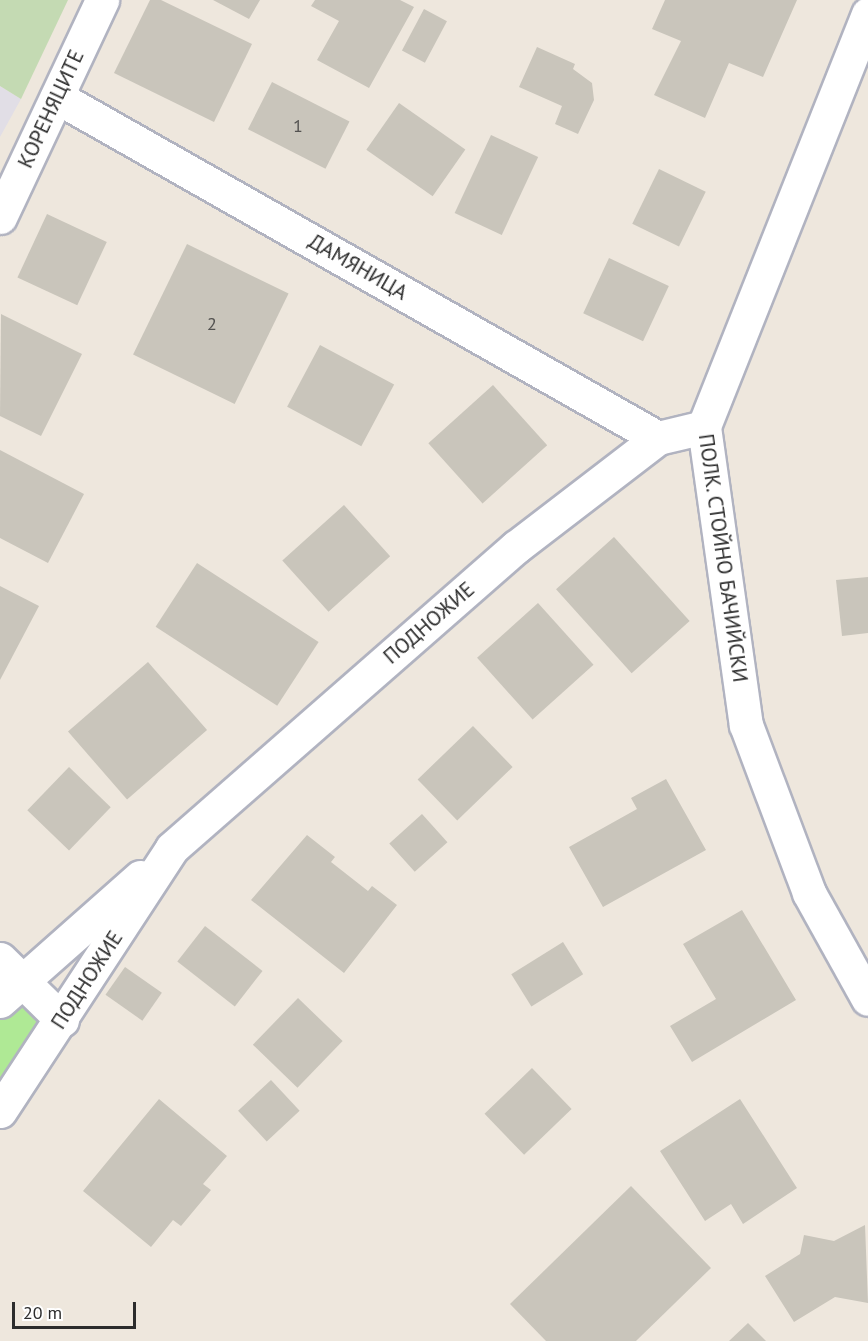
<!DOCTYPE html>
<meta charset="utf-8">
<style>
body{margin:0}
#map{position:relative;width:868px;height:1341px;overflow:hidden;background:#eee7dd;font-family:"PT Sans",sans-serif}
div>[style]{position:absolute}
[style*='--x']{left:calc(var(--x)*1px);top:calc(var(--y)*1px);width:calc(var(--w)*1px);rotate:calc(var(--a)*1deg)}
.industrial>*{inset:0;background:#e1dee6}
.green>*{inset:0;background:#afe995}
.cemetery>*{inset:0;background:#c4dab3}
.building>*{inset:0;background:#c9c5bb;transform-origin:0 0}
.roads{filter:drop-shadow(2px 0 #b1b3c0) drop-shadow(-2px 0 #b1b3c0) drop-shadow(0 2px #b1b3c0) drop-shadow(0 -2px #b1b3c0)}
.minor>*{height:33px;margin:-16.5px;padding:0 16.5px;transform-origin:16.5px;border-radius:16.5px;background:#fff}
span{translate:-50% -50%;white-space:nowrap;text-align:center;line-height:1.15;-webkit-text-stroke:4.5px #fff;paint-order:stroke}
.number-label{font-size:18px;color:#535250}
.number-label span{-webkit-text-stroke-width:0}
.street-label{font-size:21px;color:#2c2c2c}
.scale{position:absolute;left:12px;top:1302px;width:124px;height:27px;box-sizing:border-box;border:3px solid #2c2c2c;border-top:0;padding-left:8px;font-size:18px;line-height:21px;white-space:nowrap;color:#2c2c2c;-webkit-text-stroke:4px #fff;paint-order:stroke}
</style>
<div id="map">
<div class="industrial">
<div style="clip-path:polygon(0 86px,21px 99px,0 137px)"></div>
</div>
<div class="green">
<div style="clip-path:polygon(24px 982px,62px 1020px,0 1111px,0 1001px)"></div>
</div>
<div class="cemetery">
<div style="clip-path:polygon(0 0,68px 0,21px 99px,0 86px)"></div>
</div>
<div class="building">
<div style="clip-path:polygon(150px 0,161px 0,252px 44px,214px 122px,114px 73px)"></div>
<div style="clip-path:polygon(213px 0,260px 0,249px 19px)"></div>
<div style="clip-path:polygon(315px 0,400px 0,414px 7px,369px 88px,317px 60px,339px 21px,311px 6px)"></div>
<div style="clip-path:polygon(665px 0,797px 0,763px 77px,729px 63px,705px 118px,654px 95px,681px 41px,652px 29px)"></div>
<div style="left:424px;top:9px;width:26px;height:47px;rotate:28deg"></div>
<div style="clip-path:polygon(537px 47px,575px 64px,573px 69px,592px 83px,594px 100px,578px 134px,555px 124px,562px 106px,519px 87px)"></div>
<div style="left:272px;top:82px;width:87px;height:53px;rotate:27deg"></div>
<div style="left:399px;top:103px;width:81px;height:57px;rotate:35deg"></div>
<div style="left:491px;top:135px;width:52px;height:86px;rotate:25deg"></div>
<div style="left:659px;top:169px;width:52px;height:61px;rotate:26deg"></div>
<div style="left:47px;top:214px;width:66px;height:70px;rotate:25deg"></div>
<div style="left:187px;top:244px;width:113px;height:123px;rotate:26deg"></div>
<div style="left:609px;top:258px;width:66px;height:61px;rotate:25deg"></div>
<div style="clip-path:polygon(1px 314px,82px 354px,41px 436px,0 416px)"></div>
<div style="left:320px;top:345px;width:84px;height:70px;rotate:28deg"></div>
<div style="left:493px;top:385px;width:81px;height:87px;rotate:48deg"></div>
<div style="clip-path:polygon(0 450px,84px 494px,48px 563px,0 538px)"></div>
<div style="left:344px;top:505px;width:69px;height:83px;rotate:48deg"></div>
<div style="left:614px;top:537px;width:113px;height:78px;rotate:48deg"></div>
<div style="left:197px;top:563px;width:145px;height:76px;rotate:33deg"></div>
<div style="clip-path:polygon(868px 577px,868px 633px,842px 636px,836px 580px)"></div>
<div style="clip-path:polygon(0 586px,39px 606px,0 680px)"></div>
<div style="left:538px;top:603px;width:83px;height:82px;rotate:48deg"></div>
<div style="left:148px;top:662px;width:90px;height:106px;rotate:49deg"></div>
<div style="left:473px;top:726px;width:57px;height:77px;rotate:46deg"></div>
<div style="left:69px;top:767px;width:58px;height:60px;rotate:44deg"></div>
<div style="clip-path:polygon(666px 779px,706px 850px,603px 907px,569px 847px,637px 809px,631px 798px)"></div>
<div style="left:422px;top:814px;width:38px;height:44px;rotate:48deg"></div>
<div style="clip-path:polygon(307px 835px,335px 857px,331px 862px,368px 891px,372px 886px,397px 905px,344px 973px,251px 900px)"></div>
<div style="clip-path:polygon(742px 910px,796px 1000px,692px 1062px,670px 1026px,716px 999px,683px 944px)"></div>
<div style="left:205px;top:926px;width:73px;height:45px;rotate:38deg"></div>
<div style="left:563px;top:942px;width:38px;height:61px;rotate:58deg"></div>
<div style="left:125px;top:967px;width:45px;height:34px;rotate:35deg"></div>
<div style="left:298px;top:998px;width:62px;height:65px;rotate:44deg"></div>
<div style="left:532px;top:1068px;width:57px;height:66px;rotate:46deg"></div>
<div style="left:271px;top:1080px;width:42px;height:45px;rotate:47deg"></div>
<div style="clip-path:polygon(159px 1099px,227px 1156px,203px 1184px,211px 1190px,181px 1226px,173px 1220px,151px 1247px,83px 1191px)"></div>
<div style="clip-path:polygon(740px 1099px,797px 1188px,743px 1224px,731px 1204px,705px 1221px,660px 1151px)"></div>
<div style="clip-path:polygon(631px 1186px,711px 1268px,636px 1341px,546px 1341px,510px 1304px)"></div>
<div style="clip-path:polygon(865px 1225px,868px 1303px,835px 1297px,794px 1322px,765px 1276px,800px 1254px,804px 1235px,834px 1241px)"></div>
<div style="clip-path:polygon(748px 1323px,766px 1341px,729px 1341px)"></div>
</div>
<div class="roads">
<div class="minor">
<div style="--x:868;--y:14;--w:444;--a:111.7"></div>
<div style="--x:704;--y:427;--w:301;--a:82"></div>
<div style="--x:746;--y:725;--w:179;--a:69.4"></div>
<div style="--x:809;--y:893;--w:121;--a:60.9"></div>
<div style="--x:57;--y:97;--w:691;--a:29.57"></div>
<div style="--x:0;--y:217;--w:240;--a:-64.8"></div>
<div style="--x:0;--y:959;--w:87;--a:44.5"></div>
<div style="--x:0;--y:1001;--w:187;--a:-41.5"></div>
<div style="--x:0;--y:1111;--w:314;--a:-56.8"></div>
<div style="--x:172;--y:848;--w:457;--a:-41.2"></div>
<div style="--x:516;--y:547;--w:179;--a:-37.5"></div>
<div style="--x:658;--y:438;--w:47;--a:-13.4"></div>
</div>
</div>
<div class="number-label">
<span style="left:298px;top:126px">1</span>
<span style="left:212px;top:324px">2</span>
</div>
<div class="street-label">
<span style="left:51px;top:109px;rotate:-65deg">КОРЕНЯЦИТЕ</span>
<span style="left:358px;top:267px;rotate:30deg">ДАМЯНИЦА</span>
<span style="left:723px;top:558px;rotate:82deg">ПОЛК. СТОЙНО БАЧИЙСКИ</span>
<span style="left:429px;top:623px;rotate:-41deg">ПОДНОЖИЕ</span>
<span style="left:87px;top:980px;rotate:-57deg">ПОДНОЖИЕ</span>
</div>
<div class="scale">20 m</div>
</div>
